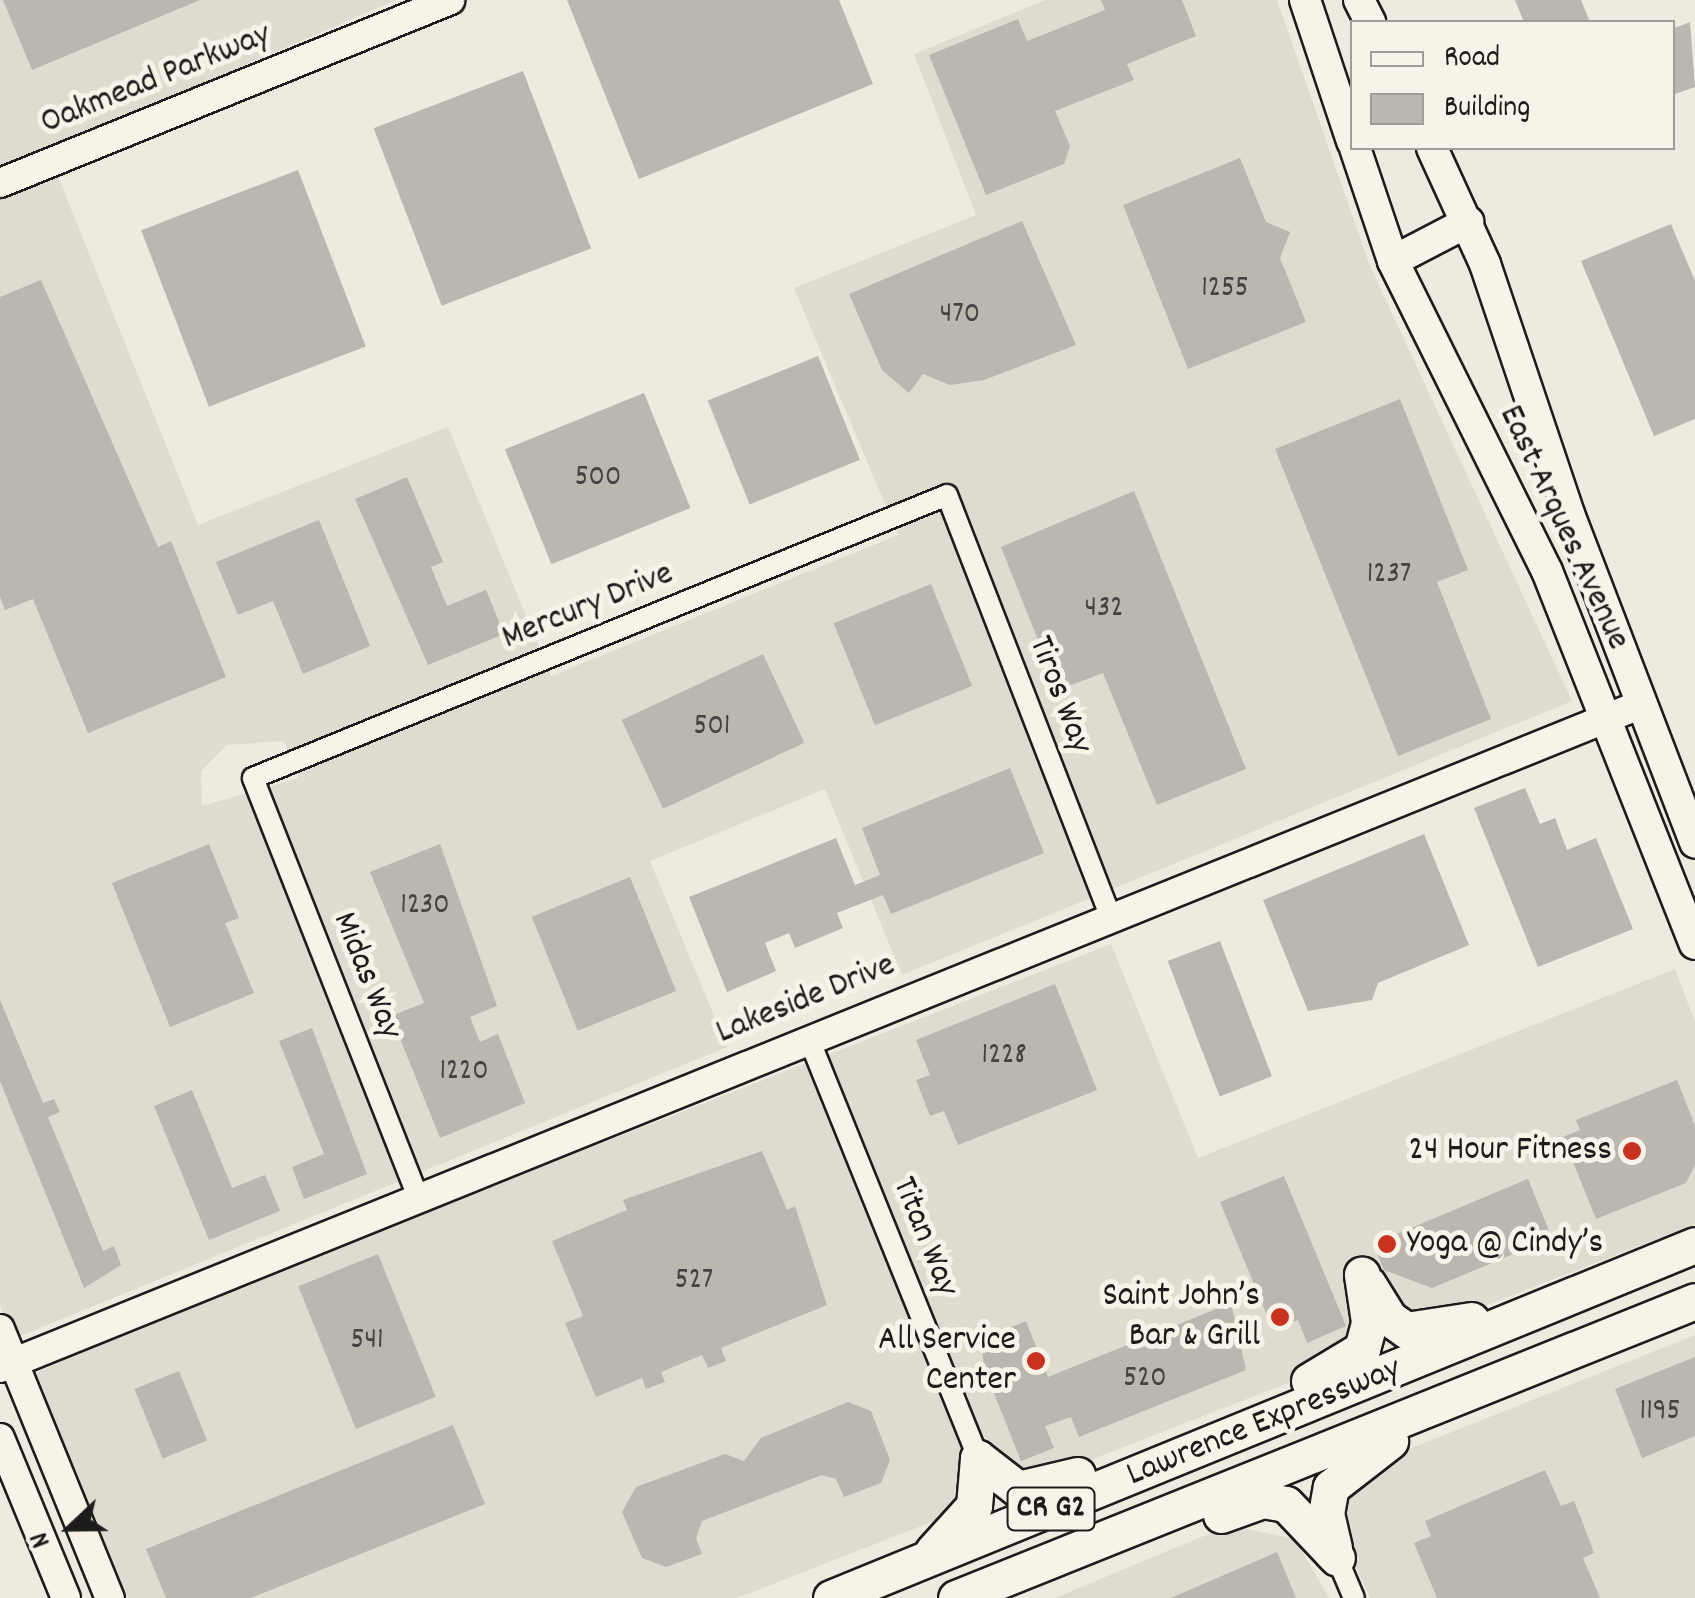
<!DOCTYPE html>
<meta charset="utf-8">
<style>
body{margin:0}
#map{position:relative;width:1695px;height:1598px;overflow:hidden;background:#eeeae0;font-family:Dekko,sans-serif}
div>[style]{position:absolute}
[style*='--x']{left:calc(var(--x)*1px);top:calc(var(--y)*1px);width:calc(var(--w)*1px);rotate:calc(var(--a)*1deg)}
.built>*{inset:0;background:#dedbd1}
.building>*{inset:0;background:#bab7af;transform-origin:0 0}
.roads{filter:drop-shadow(2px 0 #1c1c1c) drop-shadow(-2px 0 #1c1c1c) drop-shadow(0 2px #1c1c1c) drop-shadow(0 -2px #1c1c1c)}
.street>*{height:20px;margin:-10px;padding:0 10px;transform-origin:10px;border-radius:10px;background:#f7f3e8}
.secondary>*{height:28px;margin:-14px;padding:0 14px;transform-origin:14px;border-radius:14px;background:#f7f3e8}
.primary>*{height:30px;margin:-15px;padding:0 15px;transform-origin:15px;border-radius:15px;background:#f7f3e8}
.highway>*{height:35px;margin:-17.5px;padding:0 17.5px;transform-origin:17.5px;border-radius:17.5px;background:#f7f3e8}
.dots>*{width:28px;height:28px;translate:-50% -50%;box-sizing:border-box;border:5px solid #f7f3e8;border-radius:50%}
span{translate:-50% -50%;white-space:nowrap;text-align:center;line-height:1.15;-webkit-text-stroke:10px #f7f3e8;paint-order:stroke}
.number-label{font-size:30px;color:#444341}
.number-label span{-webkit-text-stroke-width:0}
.shield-label span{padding:2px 8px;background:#f7f3e8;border:2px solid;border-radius:8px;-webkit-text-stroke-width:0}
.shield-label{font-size:32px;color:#1c1c1c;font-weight:700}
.street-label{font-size:35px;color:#1c1c1c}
.poi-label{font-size:35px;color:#1c1c1c}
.right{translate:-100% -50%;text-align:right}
.left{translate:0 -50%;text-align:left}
.legend{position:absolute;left:1350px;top:20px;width:325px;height:130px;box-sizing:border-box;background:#f7f3e8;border:2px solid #9f9d96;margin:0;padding:12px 18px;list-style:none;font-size:30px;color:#1c1c1c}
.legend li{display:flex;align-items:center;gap:20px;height:50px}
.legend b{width:50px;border:2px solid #9f9d96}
.north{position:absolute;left:20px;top:1478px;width:100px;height:100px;-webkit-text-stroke:8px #f7f3e8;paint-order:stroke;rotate:248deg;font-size:28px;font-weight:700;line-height:40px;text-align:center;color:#1c1c1c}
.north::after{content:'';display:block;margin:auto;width:35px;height:45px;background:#1c1c1c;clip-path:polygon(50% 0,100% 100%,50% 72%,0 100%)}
</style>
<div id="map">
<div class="built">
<div style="clip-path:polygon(0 0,396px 0,0 171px)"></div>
<div style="clip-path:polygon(evenodd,1045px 0,1277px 0,1370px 266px,1572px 701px,902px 975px,825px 789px,650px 861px,727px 1047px,13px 1339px,0 1306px,0 198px,57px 174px,198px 525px,448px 427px,551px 676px,898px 535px,794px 288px,976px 215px,914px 54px,1045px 0,284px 741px,299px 778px,202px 806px,201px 771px,227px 745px,284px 741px)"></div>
<div style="clip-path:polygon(1111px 944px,1198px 1158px,1675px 969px,1695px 1022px,1695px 1224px,737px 1598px,128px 1598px,36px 1373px,193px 1303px)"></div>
<div style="clip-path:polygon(1695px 1335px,1695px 1598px,1370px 1598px,1343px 1538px,1345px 1497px,1364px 1467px)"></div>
<div style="clip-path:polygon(1243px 1528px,1295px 1539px,1329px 1598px,1055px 1598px,1213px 1532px)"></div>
</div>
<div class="building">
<div style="clip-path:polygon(3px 0,200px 0,32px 70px)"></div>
<div style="clip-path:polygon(567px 0,839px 0,873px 84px,639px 179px)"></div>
<div style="clip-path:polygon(1101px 0,1182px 0,1196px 36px,1127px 64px,1134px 80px,1055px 111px,1070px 146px,1064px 164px,986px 195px,929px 55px,1018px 19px,1027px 41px,1105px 10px)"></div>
<div style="clip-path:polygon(1515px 0,1581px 0,1590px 22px,1524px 22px)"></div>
<div style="clip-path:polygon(1690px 22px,1695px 87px,1672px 95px,1672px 29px)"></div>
<div style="left:523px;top:71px;width:190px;height:160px;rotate:69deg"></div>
<div style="clip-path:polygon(1240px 158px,1266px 222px,1290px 232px,1280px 258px,1306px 322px,1188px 369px,1123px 205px)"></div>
<div style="left:298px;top:170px;width:189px;height:168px;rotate:69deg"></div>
<div style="clip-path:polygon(1022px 221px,1076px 345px,984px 380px,950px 385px,923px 374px,909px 393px,882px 370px,849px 294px)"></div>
<div style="clip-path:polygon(1671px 224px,1695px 281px,1695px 419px,1654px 436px,1581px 261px)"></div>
<div style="clip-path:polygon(41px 280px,158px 547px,171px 541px,226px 677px,88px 733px,33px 599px,5px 610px,0 597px,0 297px)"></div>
<div style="left:818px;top:356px;width:112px;height:119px;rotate:68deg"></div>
<div style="left:644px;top:393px;width:124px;height:150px;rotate:68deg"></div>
<div style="clip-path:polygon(1400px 399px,1468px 570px,1437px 582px,1491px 719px,1398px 756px,1275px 449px)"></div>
<div style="clip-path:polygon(407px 477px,443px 562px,431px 567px,447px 606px,486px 590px,504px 634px,428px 665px,355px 499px)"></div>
<div style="clip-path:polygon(1134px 491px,1246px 769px,1157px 805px,1103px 673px,1058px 690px,1001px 547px)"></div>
<div style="clip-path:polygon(319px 520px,370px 646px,303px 674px,273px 601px,238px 615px,216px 562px)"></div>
<div style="left:931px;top:584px;width:110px;height:105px;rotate:68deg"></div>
<div style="left:763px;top:654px;width:98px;height:156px;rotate:65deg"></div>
<div style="clip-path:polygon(1010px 768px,1044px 853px,891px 914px,883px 895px,837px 913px,843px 928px,795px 948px,789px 933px,765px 943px,776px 971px,727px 992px,689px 897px,836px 838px,855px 885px,880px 875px,862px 828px)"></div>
<div style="clip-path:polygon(1525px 788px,1540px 824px,1555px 818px,1567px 850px,1596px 838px,1633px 929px,1538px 967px,1474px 808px)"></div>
<div style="clip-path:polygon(1424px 834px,1469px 945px,1378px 983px,1372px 1000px,1308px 1011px,1263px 900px)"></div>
<div style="clip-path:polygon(209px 844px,239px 918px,225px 923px,254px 993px,170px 1027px,112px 883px)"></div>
<div style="clip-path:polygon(440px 844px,497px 1006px,470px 1017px,480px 1042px,498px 1034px,525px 1103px,440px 1138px,391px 1016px,424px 1003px,370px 872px)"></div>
<div style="left:630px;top:877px;width:123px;height:106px;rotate:68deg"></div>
<div style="left:1220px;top:941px;width:145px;height:56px;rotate:69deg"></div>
<div style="clip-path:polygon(1055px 984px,1097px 1090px,958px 1145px,944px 1111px,930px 1116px,916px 1080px,930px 1075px,916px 1040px)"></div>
<div style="clip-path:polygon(0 1000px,43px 1103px,54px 1099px,60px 1112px,48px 1117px,103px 1251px,114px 1246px,121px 1265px,84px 1288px,0 1081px)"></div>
<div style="clip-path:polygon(312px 1028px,367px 1174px,304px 1199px,292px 1167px,324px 1154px,279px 1041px)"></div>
<div style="clip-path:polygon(1677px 1080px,1695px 1126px,1695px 1165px,1686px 1183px,1596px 1219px,1563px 1137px,1580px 1130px,1576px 1120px)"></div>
<div style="clip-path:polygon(192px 1090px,232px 1188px,265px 1175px,280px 1211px,209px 1240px,154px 1106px)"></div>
<div style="clip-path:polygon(762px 1151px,787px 1210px,795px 1206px,827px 1305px,721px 1348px,726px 1361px,708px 1368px,702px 1355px,661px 1372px,665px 1382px,646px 1389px,642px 1378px,596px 1397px,565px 1323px,583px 1316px,552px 1241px,627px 1210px,623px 1200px)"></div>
<div style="clip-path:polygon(1284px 1176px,1346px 1326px,1307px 1343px,1298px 1320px,1273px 1330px,1220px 1202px)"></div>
<div style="clip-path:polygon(1528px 1179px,1552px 1238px,1432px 1288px,1384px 1270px,1373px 1244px)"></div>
<div style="left:378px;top:1254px;width:154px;height:86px;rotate:68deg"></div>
<div style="clip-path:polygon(1231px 1303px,1246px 1370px,1079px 1437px,1071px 1417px,1045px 1426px,1054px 1448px,1021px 1461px,984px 1368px,981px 1339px,1026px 1321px,1048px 1377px)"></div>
<div style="clip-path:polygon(1695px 1357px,1695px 1436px,1642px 1458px,1615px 1389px)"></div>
<div style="left:179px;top:1371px;width:75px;height:48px;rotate:68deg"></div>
<div style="clip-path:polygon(848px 1402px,871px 1411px,890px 1460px,881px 1483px,844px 1497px,836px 1479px,822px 1475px,702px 1521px,696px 1538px,702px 1554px,666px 1567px,642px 1558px,622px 1512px,636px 1487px,725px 1454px,744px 1461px,761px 1438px)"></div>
<div style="clip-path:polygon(453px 1425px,485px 1504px,251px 1598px,166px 1598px,146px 1549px)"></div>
<div style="clip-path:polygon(1545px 1470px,1561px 1506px,1574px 1501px,1581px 1518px,1594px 1553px,1583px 1558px,1600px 1598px,1437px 1598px,1414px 1543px,1431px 1536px,1425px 1521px)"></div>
<div style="clip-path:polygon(1277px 1552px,1296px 1598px,1171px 1598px)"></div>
</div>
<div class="roads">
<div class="street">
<div style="--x:809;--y:1039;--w:452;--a:68"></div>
<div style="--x:418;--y:1197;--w:450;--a:-111.5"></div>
<div style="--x:253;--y:778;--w:749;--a:-22.18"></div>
<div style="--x:947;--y:495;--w:454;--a:68.8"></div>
<div style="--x:1337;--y:1558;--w:43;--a:67"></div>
</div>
<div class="secondary">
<div style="--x:0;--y:183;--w:486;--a:-22.1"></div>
<div style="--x:0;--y:1329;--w:291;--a:67.8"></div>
<div style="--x:0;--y:1368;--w:1771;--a:-22.02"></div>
<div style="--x:0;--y:1438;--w:173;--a:67.6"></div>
</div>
<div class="primary">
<div style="--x:1305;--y:0;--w:149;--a:71.6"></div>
<div style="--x:1359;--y:0;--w:25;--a:63"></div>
<div style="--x:1355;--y:148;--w:119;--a:71.4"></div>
<div style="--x:1393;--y:261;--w:346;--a:63.6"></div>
<div style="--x:1547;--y:571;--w:401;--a:68.4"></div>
<div style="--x:1432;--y:148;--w:128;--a:65.4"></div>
<div style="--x:1485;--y:264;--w:264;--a:71.4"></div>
<div style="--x:1569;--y:514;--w:352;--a:69"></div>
<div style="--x:1393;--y:261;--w:85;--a:-27.5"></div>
</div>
<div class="highway">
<div style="--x:1368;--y:1284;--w:40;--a:58"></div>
<div style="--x:1389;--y:1318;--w:21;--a:35"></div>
<div style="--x:1406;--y:1330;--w:66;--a:-8.7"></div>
<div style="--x:1309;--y:1381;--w:62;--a:-31.1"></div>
<div style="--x:1362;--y:1349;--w:28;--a:-75"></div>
<div style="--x:1369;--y:1322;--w:48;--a:-98.5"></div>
<div style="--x:978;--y:1458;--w:51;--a:37.8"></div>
<div style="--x:1018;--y:1489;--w:61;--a:-13.3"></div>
<div style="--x:1221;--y:1515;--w:45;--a:-19.7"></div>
<div style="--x:1263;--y:1500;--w:23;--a:10"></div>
<div style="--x:1286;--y:1504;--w:74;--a:46.6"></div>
<div style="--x:1334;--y:1548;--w:35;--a:-103"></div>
<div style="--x:1326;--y:1514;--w:27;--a:-80"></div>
<div style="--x:1331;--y:1487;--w:75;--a:-37.9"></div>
<div style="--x:933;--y:1551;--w:61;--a:-47.7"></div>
<div style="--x:974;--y:1506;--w:48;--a:-85.2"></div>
<div style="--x:831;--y:1598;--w:933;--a:-22.22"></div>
<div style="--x:956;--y:1598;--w:796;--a:-21.89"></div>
</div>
</div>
<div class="dots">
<div style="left:1632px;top:1151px;background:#c8321e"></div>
<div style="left:1387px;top:1244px;background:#c8321e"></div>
<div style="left:1280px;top:1317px;background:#c8321e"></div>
<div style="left:1036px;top:1361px;background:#c8321e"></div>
</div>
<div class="number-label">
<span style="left:1225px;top:290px">1255</span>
<span style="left:960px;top:316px">470</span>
<span style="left:598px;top:479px">500</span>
<span style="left:1389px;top:576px">1237</span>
<span style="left:1104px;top:610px">432</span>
<span style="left:712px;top:728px">501</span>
<span style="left:425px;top:907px">1230</span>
<span style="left:1004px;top:1057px">1228</span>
<span style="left:464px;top:1073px">1220</span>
<span style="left:694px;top:1282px">527</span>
<span style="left:367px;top:1342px">541</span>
<span style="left:1145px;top:1380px">520</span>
<span style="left:1660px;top:1413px">1195</span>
</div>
<div class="shield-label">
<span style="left:1051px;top:1509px">CR G2</span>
</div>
<div class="street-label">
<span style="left:156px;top:80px;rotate:-22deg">Oakmead Parkway</span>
<span style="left:1563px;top:528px;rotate:65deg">East Arques Avenue</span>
<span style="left:588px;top:607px;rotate:-22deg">Mercury Drive</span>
<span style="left:1059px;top:695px;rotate:69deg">Tiros Way</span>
<span style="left:366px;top:976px;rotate:68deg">Midas Way</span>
<span style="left:806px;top:1000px;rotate:-22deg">Lakeside Drive</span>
<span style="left:924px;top:1237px;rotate:68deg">Titan Way</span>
<span style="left:1264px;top:1423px;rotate:-22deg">Lawrence Expressway</span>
</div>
<div class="poi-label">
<span class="right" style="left:1612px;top:1151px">24 Hour Fitness</span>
<span class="left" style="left:1407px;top:1244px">Yoga @ Cindy’s</span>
<span class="right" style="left:1260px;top:1317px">Saint John’s<br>Bar &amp; Grill</span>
<span class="right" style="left:1016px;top:1361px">All Service<br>Center</span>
</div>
<ul class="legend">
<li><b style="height:12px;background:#f7f3e8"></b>Road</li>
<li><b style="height:28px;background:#bab7af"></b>Building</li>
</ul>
<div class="north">N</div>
</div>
